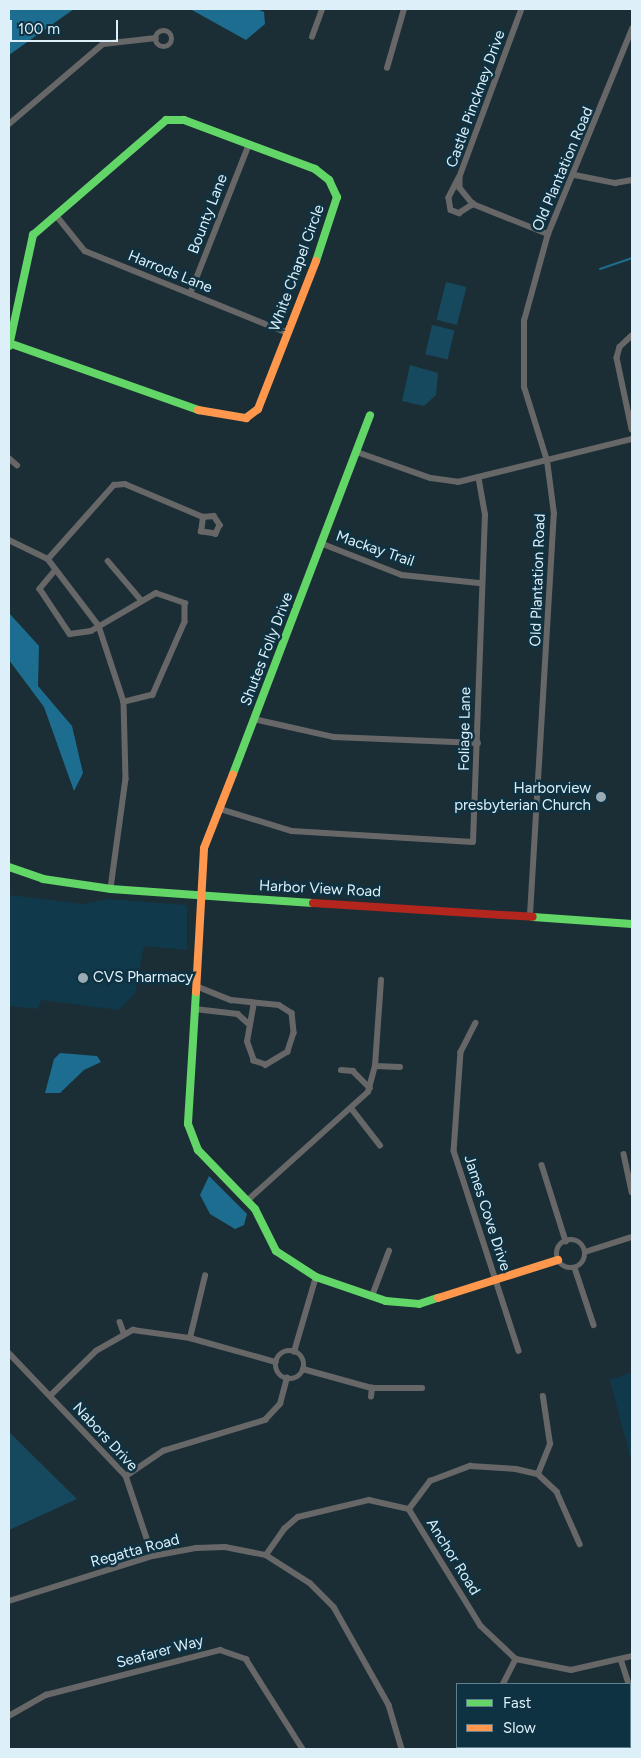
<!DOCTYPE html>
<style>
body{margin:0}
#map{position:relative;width:641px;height:1758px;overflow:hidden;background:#1b2e36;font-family:Figtree,sans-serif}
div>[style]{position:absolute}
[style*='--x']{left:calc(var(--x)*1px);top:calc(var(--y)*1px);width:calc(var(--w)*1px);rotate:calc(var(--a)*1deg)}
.built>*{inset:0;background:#10394c}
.green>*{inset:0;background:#16485e;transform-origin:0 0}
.water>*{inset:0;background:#1c6d8f}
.stream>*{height:2px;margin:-1px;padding:0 1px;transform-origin:1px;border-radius:1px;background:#1c6d8f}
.street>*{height:5.5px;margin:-2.75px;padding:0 2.75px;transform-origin:2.75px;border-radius:2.75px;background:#686768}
.street>.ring{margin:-2.75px;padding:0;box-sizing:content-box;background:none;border:5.5px solid #686768;border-radius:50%}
.fast>*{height:8px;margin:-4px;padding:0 4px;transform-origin:4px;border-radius:4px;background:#63d668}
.slow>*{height:8px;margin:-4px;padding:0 4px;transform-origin:4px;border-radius:4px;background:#ff974d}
.jam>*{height:8px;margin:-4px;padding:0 4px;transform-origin:4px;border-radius:4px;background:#b3261e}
.dots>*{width:14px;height:14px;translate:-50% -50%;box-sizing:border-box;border:2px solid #0f3242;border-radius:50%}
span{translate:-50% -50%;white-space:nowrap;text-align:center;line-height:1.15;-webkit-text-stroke:5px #0f3242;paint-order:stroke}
.street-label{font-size:15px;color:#ddf0fa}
.poi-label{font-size:15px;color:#ddf0fa}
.right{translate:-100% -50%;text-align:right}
.left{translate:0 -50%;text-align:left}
.frame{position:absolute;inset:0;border:10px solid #ddf0fa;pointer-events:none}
.legend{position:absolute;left:456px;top:1683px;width:175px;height:65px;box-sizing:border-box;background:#0f3242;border:1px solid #617e8c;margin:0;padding:6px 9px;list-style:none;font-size:15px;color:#ddf0fa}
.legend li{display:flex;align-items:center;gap:10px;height:25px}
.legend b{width:25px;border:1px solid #617e8c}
.scale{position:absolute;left:10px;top:20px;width:108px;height:22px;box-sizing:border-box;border:2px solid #ddf0fa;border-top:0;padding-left:6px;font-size:15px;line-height:18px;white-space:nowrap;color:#ddf0fa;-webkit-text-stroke:4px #0f3242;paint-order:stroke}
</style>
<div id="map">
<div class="built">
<div style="clip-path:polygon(9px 895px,83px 904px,107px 899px,187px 905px,187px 950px,144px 946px,135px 993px,119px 1010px,41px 1000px,38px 1009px,9px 1006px)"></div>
<div style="clip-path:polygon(632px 1372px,632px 1464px,610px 1380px)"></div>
</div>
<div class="green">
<div style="left:446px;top:282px;width:21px;height:39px;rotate:14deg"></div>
<div style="left:432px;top:325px;width:23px;height:30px;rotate:13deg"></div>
<div style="clip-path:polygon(410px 365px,438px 373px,436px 395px,424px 406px,402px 401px)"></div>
<div style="clip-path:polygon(9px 1432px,77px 1499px,9px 1530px)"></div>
</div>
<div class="water">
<div style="clip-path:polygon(9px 9px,74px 9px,9px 55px)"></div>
<div style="clip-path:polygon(190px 9px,257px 9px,264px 12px,265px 24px,246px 40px)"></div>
<div style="clip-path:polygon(9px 613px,39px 646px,38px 686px,72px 726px,83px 773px,74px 791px,44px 707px,9px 660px)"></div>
<div style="clip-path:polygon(60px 1053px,97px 1056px,101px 1062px,84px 1070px,60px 1093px,45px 1093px,54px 1059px)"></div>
<div style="clip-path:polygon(209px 1176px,247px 1214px,244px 1225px,235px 1229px,210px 1214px,200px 1195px)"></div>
</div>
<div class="stream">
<div style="--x:600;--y:269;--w:34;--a:-19"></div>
</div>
<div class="street">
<div style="--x:522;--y:9;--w:179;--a:110.3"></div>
<div style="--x:460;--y:177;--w:11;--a:90"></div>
<div style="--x:460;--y:188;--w:21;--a:51"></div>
<div style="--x:473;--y:204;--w:81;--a:21.8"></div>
<div class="ring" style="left:156px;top:31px;width:10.5px;height:10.5px"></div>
<div style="--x:312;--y:37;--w:30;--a:-70"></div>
<div style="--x:387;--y:68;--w:61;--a:-73.9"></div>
<div style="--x:9;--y:124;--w:123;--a:-40.4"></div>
<div style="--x:103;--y:44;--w:53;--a:-6.5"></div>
<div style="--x:575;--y:175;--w:41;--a:11.3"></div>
<div style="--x:615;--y:183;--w:17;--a:-10"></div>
<div style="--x:459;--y:178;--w:22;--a:117"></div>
<div style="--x:449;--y:198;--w:12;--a:81"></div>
<div style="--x:451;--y:210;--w:9;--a:21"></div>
<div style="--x:459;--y:213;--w:17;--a:-33"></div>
<div style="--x:56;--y:215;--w:46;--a:51.1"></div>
<div style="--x:85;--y:251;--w:219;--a:22"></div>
<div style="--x:190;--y:294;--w:161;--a:-68.5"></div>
<div style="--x:632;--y:336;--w:16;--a:137"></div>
<div style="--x:620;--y:347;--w:11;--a:105"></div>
<div style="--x:617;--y:358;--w:73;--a:78.1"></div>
<div style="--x:357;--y:452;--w:78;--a:19.4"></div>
<div style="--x:431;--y:478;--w:27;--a:8"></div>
<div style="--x:458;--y:482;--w:179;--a:-13.9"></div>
<div style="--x:9;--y:458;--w:11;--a:41"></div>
<div style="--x:9;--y:540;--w:43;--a:26"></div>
<div style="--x:48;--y:559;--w:84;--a:52.7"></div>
<div style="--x:99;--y:626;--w:80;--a:71.8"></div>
<div style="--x:124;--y:702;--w:77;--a:88.5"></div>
<div style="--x:126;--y:779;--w:111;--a:97.8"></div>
<div style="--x:323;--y:544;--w:85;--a:21.4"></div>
<div style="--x:402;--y:575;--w:77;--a:5.9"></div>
<div style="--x:48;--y:559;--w:99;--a:-48.3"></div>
<div style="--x:114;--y:485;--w:11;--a:-5"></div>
<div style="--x:125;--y:484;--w:85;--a:22.9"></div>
<div style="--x:203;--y:517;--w:11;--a:-5"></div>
<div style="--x:214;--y:516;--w:11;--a:56"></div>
<div style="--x:220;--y:525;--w:10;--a:114"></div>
<div style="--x:216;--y:534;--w:15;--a:-172"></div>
<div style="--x:201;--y:532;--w:15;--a:-82"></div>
<div style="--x:108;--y:561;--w:52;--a:49.6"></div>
<div style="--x:56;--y:570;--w:25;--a:130"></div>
<div style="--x:40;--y:589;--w:54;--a:56.3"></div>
<div style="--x:70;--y:634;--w:21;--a:-8"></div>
<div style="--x:91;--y:631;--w:75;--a:-30.3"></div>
<div style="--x:156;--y:593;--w:31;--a:19"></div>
<div style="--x:185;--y:603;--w:19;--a:90"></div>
<div style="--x:185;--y:622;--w:80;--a:113.7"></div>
<div style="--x:153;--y:695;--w:30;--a:166"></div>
<div style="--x:254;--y:719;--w:82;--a:12.7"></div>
<div style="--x:334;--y:737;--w:144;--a:2.4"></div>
<div style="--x:220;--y:809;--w:75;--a:17"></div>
<div style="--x:292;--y:831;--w:181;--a:3.5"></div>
<div style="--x:473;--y:842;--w:327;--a:-87.9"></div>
<div style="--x:485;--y:515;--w:36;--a:-100"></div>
<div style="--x:530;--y:915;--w:402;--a:-86.6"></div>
<div style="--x:554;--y:514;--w:53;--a:-97.5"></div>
<div style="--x:547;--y:461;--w:77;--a:-107.3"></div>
<div style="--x:524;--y:387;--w:66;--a:-90"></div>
<div style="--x:524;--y:321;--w:90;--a:-74.6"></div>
<div style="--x:548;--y:234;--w:222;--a:-67.7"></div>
<div style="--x:196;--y:986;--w:38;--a:22"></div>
<div style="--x:231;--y:1000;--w:48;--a:5.9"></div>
<div style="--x:279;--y:1005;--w:15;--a:32"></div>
<div style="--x:292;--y:1013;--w:20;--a:84"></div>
<div style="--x:294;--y:1033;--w:20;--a:108"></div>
<div style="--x:288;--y:1052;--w:26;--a:149"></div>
<div style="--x:266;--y:1065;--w:13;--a:-162"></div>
<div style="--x:254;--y:1061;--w:20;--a:-110"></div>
<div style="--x:247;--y:1042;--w:39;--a:-80"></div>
<div style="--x:195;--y:1009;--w:43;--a:6.6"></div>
<div style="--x:238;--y:1014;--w:13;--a:42"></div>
<div style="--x:476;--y:1023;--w:33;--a:117"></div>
<div style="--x:461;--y:1052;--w:99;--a:94"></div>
<div style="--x:454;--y:1151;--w:210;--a:72"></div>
<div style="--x:375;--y:1066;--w:25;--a:2"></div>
<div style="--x:341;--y:1070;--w:12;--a:5"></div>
<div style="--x:353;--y:1071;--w:24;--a:45"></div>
<div style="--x:352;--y:1109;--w:46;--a:52.1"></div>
<div style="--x:624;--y:1154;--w:39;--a:78"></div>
<div style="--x:542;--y:1165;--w:80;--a:72.5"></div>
<div style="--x:248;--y:1200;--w:161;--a:-42"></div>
<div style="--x:368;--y:1092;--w:27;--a:-75"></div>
<div style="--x:375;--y:1066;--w:86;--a:-86"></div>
<div class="ring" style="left:557px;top:1240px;width:22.5px;height:22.5px"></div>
<div style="--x:585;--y:1252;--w:49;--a:-17.7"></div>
<div style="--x:575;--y:1268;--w:60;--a:71.6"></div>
<div style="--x:372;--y:1296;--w:48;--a:-69.3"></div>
<div style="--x:120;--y:1322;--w:12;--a:70"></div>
<div style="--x:190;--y:1338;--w:64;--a:-76.4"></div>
<div class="ring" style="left:276px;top:1351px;width:22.5px;height:22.5px"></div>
<div style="--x:294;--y:1352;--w:78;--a:-73.7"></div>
<div style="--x:9;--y:1353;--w:170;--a:46.4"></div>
<div style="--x:126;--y:1476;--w:84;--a:71.4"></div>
<div style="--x:303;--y:1369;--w:72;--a:15.4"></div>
<div style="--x:372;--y:1388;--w:50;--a:0"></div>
<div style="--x:50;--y:1396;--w:64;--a:-44.4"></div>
<div style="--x:96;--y:1351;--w:43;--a:-29.6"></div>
<div style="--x:133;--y:1330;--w:58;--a:8"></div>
<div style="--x:190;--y:1338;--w:89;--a:15.6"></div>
<div style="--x:371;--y:1397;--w:9;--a:-84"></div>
<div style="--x:538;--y:1474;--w:32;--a:-68"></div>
<div style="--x:550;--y:1444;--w:48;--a:-98.5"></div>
<div style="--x:126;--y:1476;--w:45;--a:-34"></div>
<div style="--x:163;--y:1451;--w:107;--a:-16.9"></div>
<div style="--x:265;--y:1420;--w:22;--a:-47"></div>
<div style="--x:280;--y:1404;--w:27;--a:-75"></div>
<div style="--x:409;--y:1509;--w:35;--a:-53"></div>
<div style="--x:430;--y:1481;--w:43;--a:-20.6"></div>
<div style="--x:470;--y:1466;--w:46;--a:3.7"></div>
<div style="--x:516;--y:1469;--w:23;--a:13"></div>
<div style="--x:538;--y:1474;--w:26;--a:43"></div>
<div style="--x:557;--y:1492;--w:57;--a:66.1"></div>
<div style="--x:266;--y:1555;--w:32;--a:-55"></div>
<div style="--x:284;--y:1529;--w:18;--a:-41"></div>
<div style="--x:298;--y:1517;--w:73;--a:-13.5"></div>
<div style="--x:369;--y:1500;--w:41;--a:12.7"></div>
<div style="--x:409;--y:1509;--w:137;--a:58.4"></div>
<div style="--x:481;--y:1626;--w:48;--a:43.3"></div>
<div style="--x:516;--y:1659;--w:56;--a:11.3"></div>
<div style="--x:571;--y:1670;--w:63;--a:-12.9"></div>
<div style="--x:9;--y:1601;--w:151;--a:-17.4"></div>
<div style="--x:153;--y:1556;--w:44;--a:-10.5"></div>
<div style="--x:196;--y:1548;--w:29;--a:-2"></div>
<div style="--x:225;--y:1547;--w:42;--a:11"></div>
<div style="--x:266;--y:1555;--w:52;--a:32.5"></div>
<div style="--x:310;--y:1583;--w:34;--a:45"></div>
<div style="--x:334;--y:1607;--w:112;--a:60.7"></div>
<div style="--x:389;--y:1705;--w:46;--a:73.5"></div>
<div style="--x:621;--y:1659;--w:26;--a:72"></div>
<div style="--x:503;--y:1684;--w:28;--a:-63"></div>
<div style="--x:630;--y:1688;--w:9;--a:77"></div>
<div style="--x:9;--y:1716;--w:43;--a:-29.6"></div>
<div style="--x:46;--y:1695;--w:180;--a:-14.5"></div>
<div style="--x:220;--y:1650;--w:28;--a:19"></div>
<div style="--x:246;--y:1659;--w:107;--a:57.7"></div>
</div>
<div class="fast">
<div style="--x:9;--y:343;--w:201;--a:19.5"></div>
<div style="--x:9;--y:346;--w:114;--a:-77.8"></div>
<div style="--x:33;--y:235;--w:176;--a:-40.8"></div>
<div style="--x:166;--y:120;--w:18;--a:0"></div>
<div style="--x:184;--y:120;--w:140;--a:20.5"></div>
<div style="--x:315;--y:169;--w:18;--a:38"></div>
<div style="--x:329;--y:180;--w:19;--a:65"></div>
<div style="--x:337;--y:197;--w:67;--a:108.2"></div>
<div style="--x:233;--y:774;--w:384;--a:-69.1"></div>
<div style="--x:9;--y:867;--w:36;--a:19"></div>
<div style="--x:43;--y:879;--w:69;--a:8.4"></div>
<div style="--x:111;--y:889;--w:202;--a:4"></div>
<div style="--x:533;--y:917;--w:99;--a:4"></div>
<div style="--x:196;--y:992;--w:132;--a:93.5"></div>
<div style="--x:188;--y:1124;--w:28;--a:69"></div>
<div style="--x:198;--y:1150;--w:82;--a:46"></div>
<div style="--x:255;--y:1209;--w:47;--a:63.4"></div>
<div style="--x:276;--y:1251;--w:48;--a:33"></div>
<div style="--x:316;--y:1277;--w:74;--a:18.9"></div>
<div style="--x:386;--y:1301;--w:33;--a:5"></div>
<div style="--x:419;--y:1304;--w:20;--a:-18"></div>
</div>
<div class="slow">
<div style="--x:198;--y:410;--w:49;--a:9.5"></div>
<div style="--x:246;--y:418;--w:15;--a:-37"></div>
<div style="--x:258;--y:409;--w:159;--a:-68.6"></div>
<div style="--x:196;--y:992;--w:144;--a:-86.8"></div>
<div style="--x:204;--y:848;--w:79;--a:-68.6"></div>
<div style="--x:438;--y:1298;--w:126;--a:-17.6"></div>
</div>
<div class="jam">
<div style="--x:313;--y:903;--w:220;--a:3.6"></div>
</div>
<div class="dots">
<div style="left:601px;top:797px;background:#99acb5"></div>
<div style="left:83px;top:978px;background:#99acb5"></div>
</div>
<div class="street-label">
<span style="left:476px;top:99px;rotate:-70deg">Castle Pinckney Drive</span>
<span style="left:563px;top:169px;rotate:-67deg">Old Plantation Road</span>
<span style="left:208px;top:214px;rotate:-69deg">Bounty Lane</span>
<span style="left:297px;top:268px;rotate:-70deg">White Chapel Circle</span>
<span style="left:170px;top:272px;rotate:22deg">Harrods Lane</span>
<span style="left:375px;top:549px;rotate:19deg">Mackay Trail</span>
<span style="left:538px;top:580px;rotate:-88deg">Old Plantation Road</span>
<span style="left:267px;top:649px;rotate:-69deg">Shutes Folly Drive</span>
<span style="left:465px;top:729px;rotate:-89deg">Foliage Lane</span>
<span style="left:320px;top:889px;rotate:3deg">Harbor View Road</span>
<span style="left:487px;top:1213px;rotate:72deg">James Cove Drive</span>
<span style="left:105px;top:1437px;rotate:47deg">Nabors Drive</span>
<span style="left:135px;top:1551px;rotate:-15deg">Regatta Road</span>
<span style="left:453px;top:1557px;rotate:58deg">Anchor Road</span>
<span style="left:160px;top:1652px;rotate:-15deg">Seafarer Way</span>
</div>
<div class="poi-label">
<span class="right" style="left:591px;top:797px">Harborview<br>presbyterian Church</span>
<span class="left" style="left:93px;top:978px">CVS Pharmacy</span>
</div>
<div class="frame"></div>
<ul class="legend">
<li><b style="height:6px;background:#63d668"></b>Fast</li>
<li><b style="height:6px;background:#ff974d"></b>Slow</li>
</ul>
<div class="scale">100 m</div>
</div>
